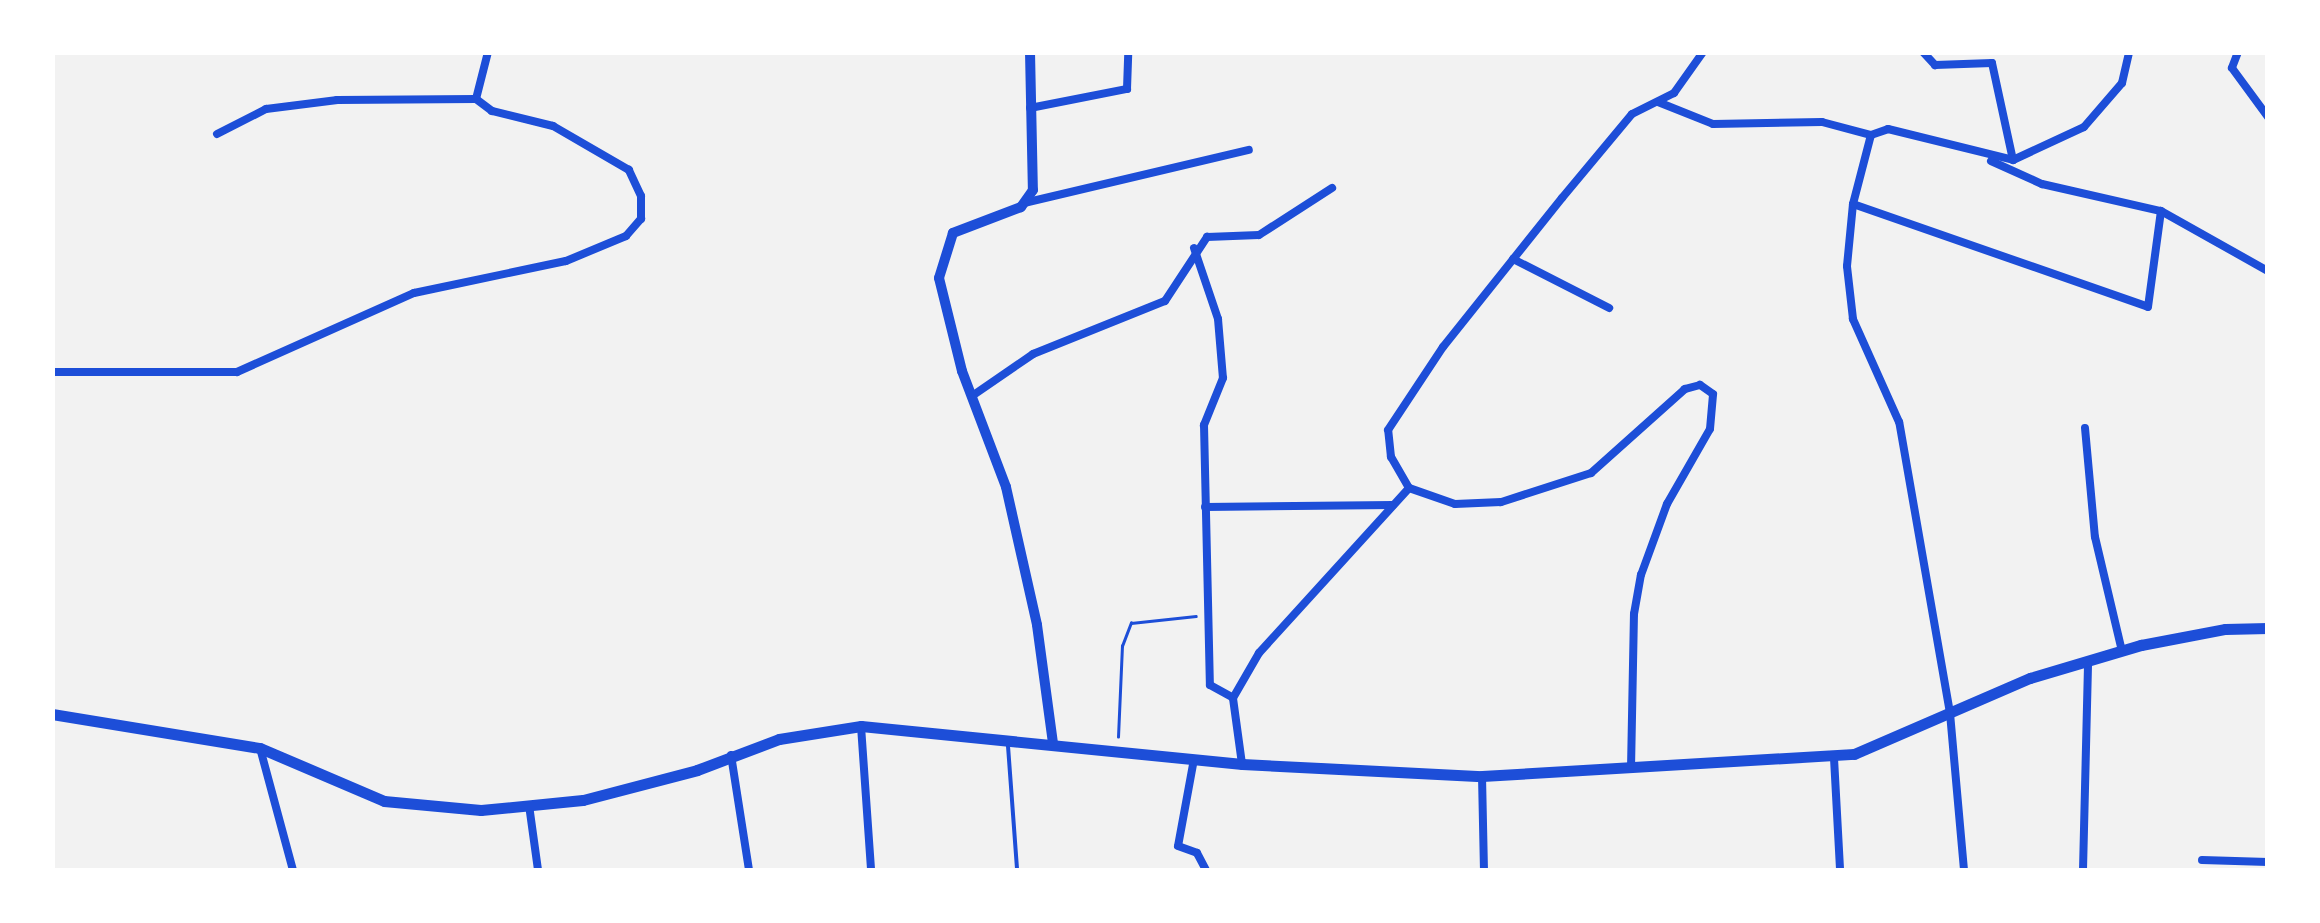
<!DOCTYPE html>
<style>
body{margin:0}
#map{position:relative;width:2320px;height:923px;overflow:hidden;background:#f2f2f2;font-family:"Space Grotesk",sans-serif}
div>[style]{position:absolute}
[style*='--x']{left:calc(var(--x)*1px);top:calc(var(--y)*1px);width:calc(var(--w)*1px);rotate:calc(var(--a)*1deg)}
.path>*{height:2.5px;margin:-1.25px;padding:0 1.25px;transform-origin:1.25px;border-radius:1.25px;background:#1d4ed8}
.service>*{height:4px;margin:-2px;padding:0 2px;transform-origin:2px;border-radius:2px;background:#1d4ed8}
.minor>*{height:8px;margin:-4px;padding:0 4px;transform-origin:4px;border-radius:4px;background:#1d4ed8}
.tertiary>*{height:10px;margin:-5px;padding:0 5px;transform-origin:5px;border-radius:5px;background:#1d4ed8}
.secondary>*{height:11px;margin:-5.5px;padding:0 5.5px;transform-origin:5.5px;border-radius:5.5px;background:#1d4ed8}
span{translate:-50% -50%;white-space:nowrap;text-align:center;line-height:1.15;-webkit-text-stroke:10px #fff;paint-order:stroke}
.frame{position:absolute;inset:0;border:55px solid #fff;pointer-events:none}
</style>
<div id="map">
<div class="path">
<div style="--x:1118;--y:737;--w:91;--a:-87.5"></div>
<div style="--x:1122;--y:646;--w:25;--a:-69"></div>
<div style="--x:1131;--y:623;--w:65;--a:-6.1"></div>
</div>
<div class="service">
<div style="--x:1008;--y:746;--w:124;--a:85.8"></div>
</div>
<div class="minor">
<div style="--x:1923;--y:52;--w:18;--a:47"></div>
<div style="--x:1935;--y:65;--w:57;--a:-2"></div>
<div style="--x:1992;--y:63;--w:99;--a:77.8"></div>
<div style="--x:2238;--y:52;--w:17;--a:111"></div>
<div style="--x:2232;--y:68;--w:61;--a:53.7"></div>
<div style="--x:1658;--y:102;--w:59;--a:21.8"></div>
<div style="--x:1713;--y:124;--w:109;--a:-1.1"></div>
<div style="--x:1822;--y:122;--w:51;--a:14.9"></div>
<div style="--x:1030;--y:108;--w:99;--a:-11.1"></div>
<div style="--x:1127;--y:89;--w:37;--a:-88"></div>
<div style="--x:217;--y:134;--w:55;--a:-27"></div>
<div style="--x:266;--y:109;--w:72;--a:-7.2"></div>
<div style="--x:337;--y:100;--w:139;--a:-0.4"></div>
<div style="--x:1991;--y:161;--w:56;--a:24.3"></div>
<div style="--x:2042;--y:184;--w:122;--a:12.8"></div>
<div style="--x:2161;--y:211;--w:123;--a:29.3"></div>
<div style="--x:1024;--y:203;--w:231;--a:-13.3"></div>
<div style="--x:1853;--y:204;--w:312;--a:19.2"></div>
<div style="--x:2148;--y:307;--w:97;--a:-82.3"></div>
<div style="--x:1194;--y:248;--w:75;--a:71.3"></div>
<div style="--x:1218;--y:319;--w:59;--a:85.2"></div>
<div style="--x:1223;--y:378;--w:51;--a:112"></div>
<div style="--x:1204;--y:425;--w:260;--a:88.7"></div>
<div style="--x:1210;--y:685;--w:26;--a:29"></div>
<div style="--x:1513;--y:259;--w:108;--a:27"></div>
<div style="--x:52;--y:372;--w:185;--a:0"></div>
<div style="--x:237;--y:372;--w:194;--a:-24.1"></div>
<div style="--x:414;--y:293;--w:155;--a:-11.9"></div>
<div style="--x:566;--y:261;--w:65;--a:-22.6"></div>
<div style="--x:626;--y:236;--w:23;--a:-49"></div>
<div style="--x:641;--y:219;--w:23;--a:-90"></div>
<div style="--x:641;--y:196;--w:29;--a:-115"></div>
<div style="--x:629;--y:170;--w:88;--a:-149.9"></div>
<div style="--x:553;--y:126;--w:63;--a:-166.2"></div>
<div style="--x:492;--y:111;--w:20;--a:-143"></div>
<div style="--x:476;--y:99;--w:49;--a:-75.7"></div>
<div style="--x:972;--y:396;--w:74;--a:-34.5"></div>
<div style="--x:1033;--y:354;--w:142;--a:-21.9"></div>
<div style="--x:1165;--y:301;--w:77;--a:-56.7"></div>
<div style="--x:1207;--y:237;--w:52;--a:-2.2"></div>
<div style="--x:1259;--y:235;--w:87;--a:-32.8"></div>
<div style="--x:2085;--y:428;--w:109;--a:84.8"></div>
<div style="--x:2095;--y:537;--w:117;--a:76.7"></div>
<div style="--x:1205;--y:507;--w:188;--a:-0.6"></div>
<div style="--x:861;--y:726;--w:144;--a:86"></div>
<div style="--x:260;--y:748;--w:126;--a:74.9"></div>
<div style="--x:731;--y:755;--w:116;--a:81.1"></div>
<div style="--x:1834;--y:758;--w:112;--a:86.9"></div>
<div style="--x:1194;--y:759;--w:88;--a:100.4"></div>
<div style="--x:1178;--y:846;--w:20;--a:20"></div>
<div style="--x:1197;--y:853;--w:19;--a:62"></div>
<div style="--x:1242;--y:764;--w:67;--a:-97.8"></div>
<div style="--x:1233;--y:698;--w:52;--a:-60"></div>
<div style="--x:1259;--y:653;--w:223;--a:-47.7"></div>
<div style="--x:1631;--y:769;--w:155;--a:-88.9"></div>
<div style="--x:1634;--y:614;--w:40;--a:-80"></div>
<div style="--x:1641;--y:575;--w:76;--a:-69.9"></div>
<div style="--x:1667;--y:504;--w:86;--a:-60.2"></div>
<div style="--x:1710;--y:429;--w:35;--a:-85"></div>
<div style="--x:1713;--y:394;--w:16;--a:-145"></div>
<div style="--x:1700;--y:385;--w:16;--a:165"></div>
<div style="--x:1685;--y:389;--w:126;--a:138.2"></div>
<div style="--x:1591;--y:473;--w:95;--a:162.1"></div>
<div style="--x:1501;--y:502;--w:46;--a:177.5"></div>
<div style="--x:1455;--y:504;--w:49;--a:-160.8"></div>
<div style="--x:1409;--y:488;--w:36;--a:-120"></div>
<div style="--x:1391;--y:457;--w:27;--a:-96"></div>
<div style="--x:1388;--y:430;--w:100;--a:-56.5"></div>
<div style="--x:1443;--y:347;--w:191;--a:-51.4"></div>
<div style="--x:1562;--y:198;--w:109;--a:-50.2"></div>
<div style="--x:1632;--y:114;--w:47;--a:-26.6"></div>
<div style="--x:1674;--y:93;--w:50;--a:-54.7"></div>
<div style="--x:1482;--y:776;--w:94;--a:88.8"></div>
<div style="--x:529;--y:805;--w:66;--a:82.1"></div>
<div style="--x:2202;--y:860;--w:66;--a:1.7"></div>
<div style="--x:1964;--y:870;--w:158;--a:-95.1"></div>
<div style="--x:1950;--y:713;--w:295;--a:-99.9"></div>
<div style="--x:1899;--y:422;--w:113;--a:-114.1"></div>
<div style="--x:1853;--y:319;--w:53;--a:-96.5"></div>
<div style="--x:1847;--y:266;--w:62;--a:-84.5"></div>
<div style="--x:1853;--y:204;--w:71;--a:-75.4"></div>
<div style="--x:1871;--y:135;--w:18;--a:-19"></div>
<div style="--x:1888;--y:129;--w:129;--a:13.9"></div>
<div style="--x:2013;--y:160;--w:78;--a:-24.9"></div>
<div style="--x:2084;--y:127;--w:58;--a:-49.2"></div>
<div style="--x:2122;--y:83;--w:32;--a:-77"></div>
<div style="--x:2083;--y:870;--w:209;--a:-88.6"></div>
</div>
<div class="tertiary">
<div style="--x:1030;--y:52;--w:138;--a:88.8"></div>
<div style="--x:1033;--y:190;--w:21;--a:125"></div>
<div style="--x:1021;--y:207;--w:73;--a:159.1"></div>
<div style="--x:953;--y:233;--w:47;--a:107.3"></div>
<div style="--x:939;--y:278;--w:96;--a:76.1"></div>
<div style="--x:962;--y:371;--w:124;--a:69.2"></div>
<div style="--x:1006;--y:487;--w:141;--a:77.3"></div>
<div style="--x:1037;--y:625;--w:120;--a:82.3"></div>
</div>
<div class="secondary">
<div style="--x:52;--y:714;--w:211;--a:9.3"></div>
<div style="--x:260;--y:748;--w:135;--a:23.1"></div>
<div style="--x:384;--y:801;--w:97;--a:5.3"></div>
<div style="--x:481;--y:810;--w:102;--a:-5.6"></div>
<div style="--x:583;--y:800;--w:118;--a:-14.7"></div>
<div style="--x:697;--y:770;--w:88;--a:-20.7"></div>
<div style="--x:779;--y:739;--w:83;--a:-9"></div>
<div style="--x:861;--y:726;--w:383;--a:5.7"></div>
<div style="--x:1242;--y:764;--w:240;--a:2.9"></div>
<div style="--x:1482;--y:776;--w:373;--a:-3.4"></div>
<div style="--x:1854;--y:754;--w:192;--a:-23.4"></div>
<div style="--x:2030;--y:678;--w:116;--a:-16.6"></div>
<div style="--x:2141;--y:645;--w:86;--a:-10.8"></div>
<div style="--x:2225;--y:629;--w:43;--a:-1.3"></div>
</div>
<div class="frame"></div>
</div>
